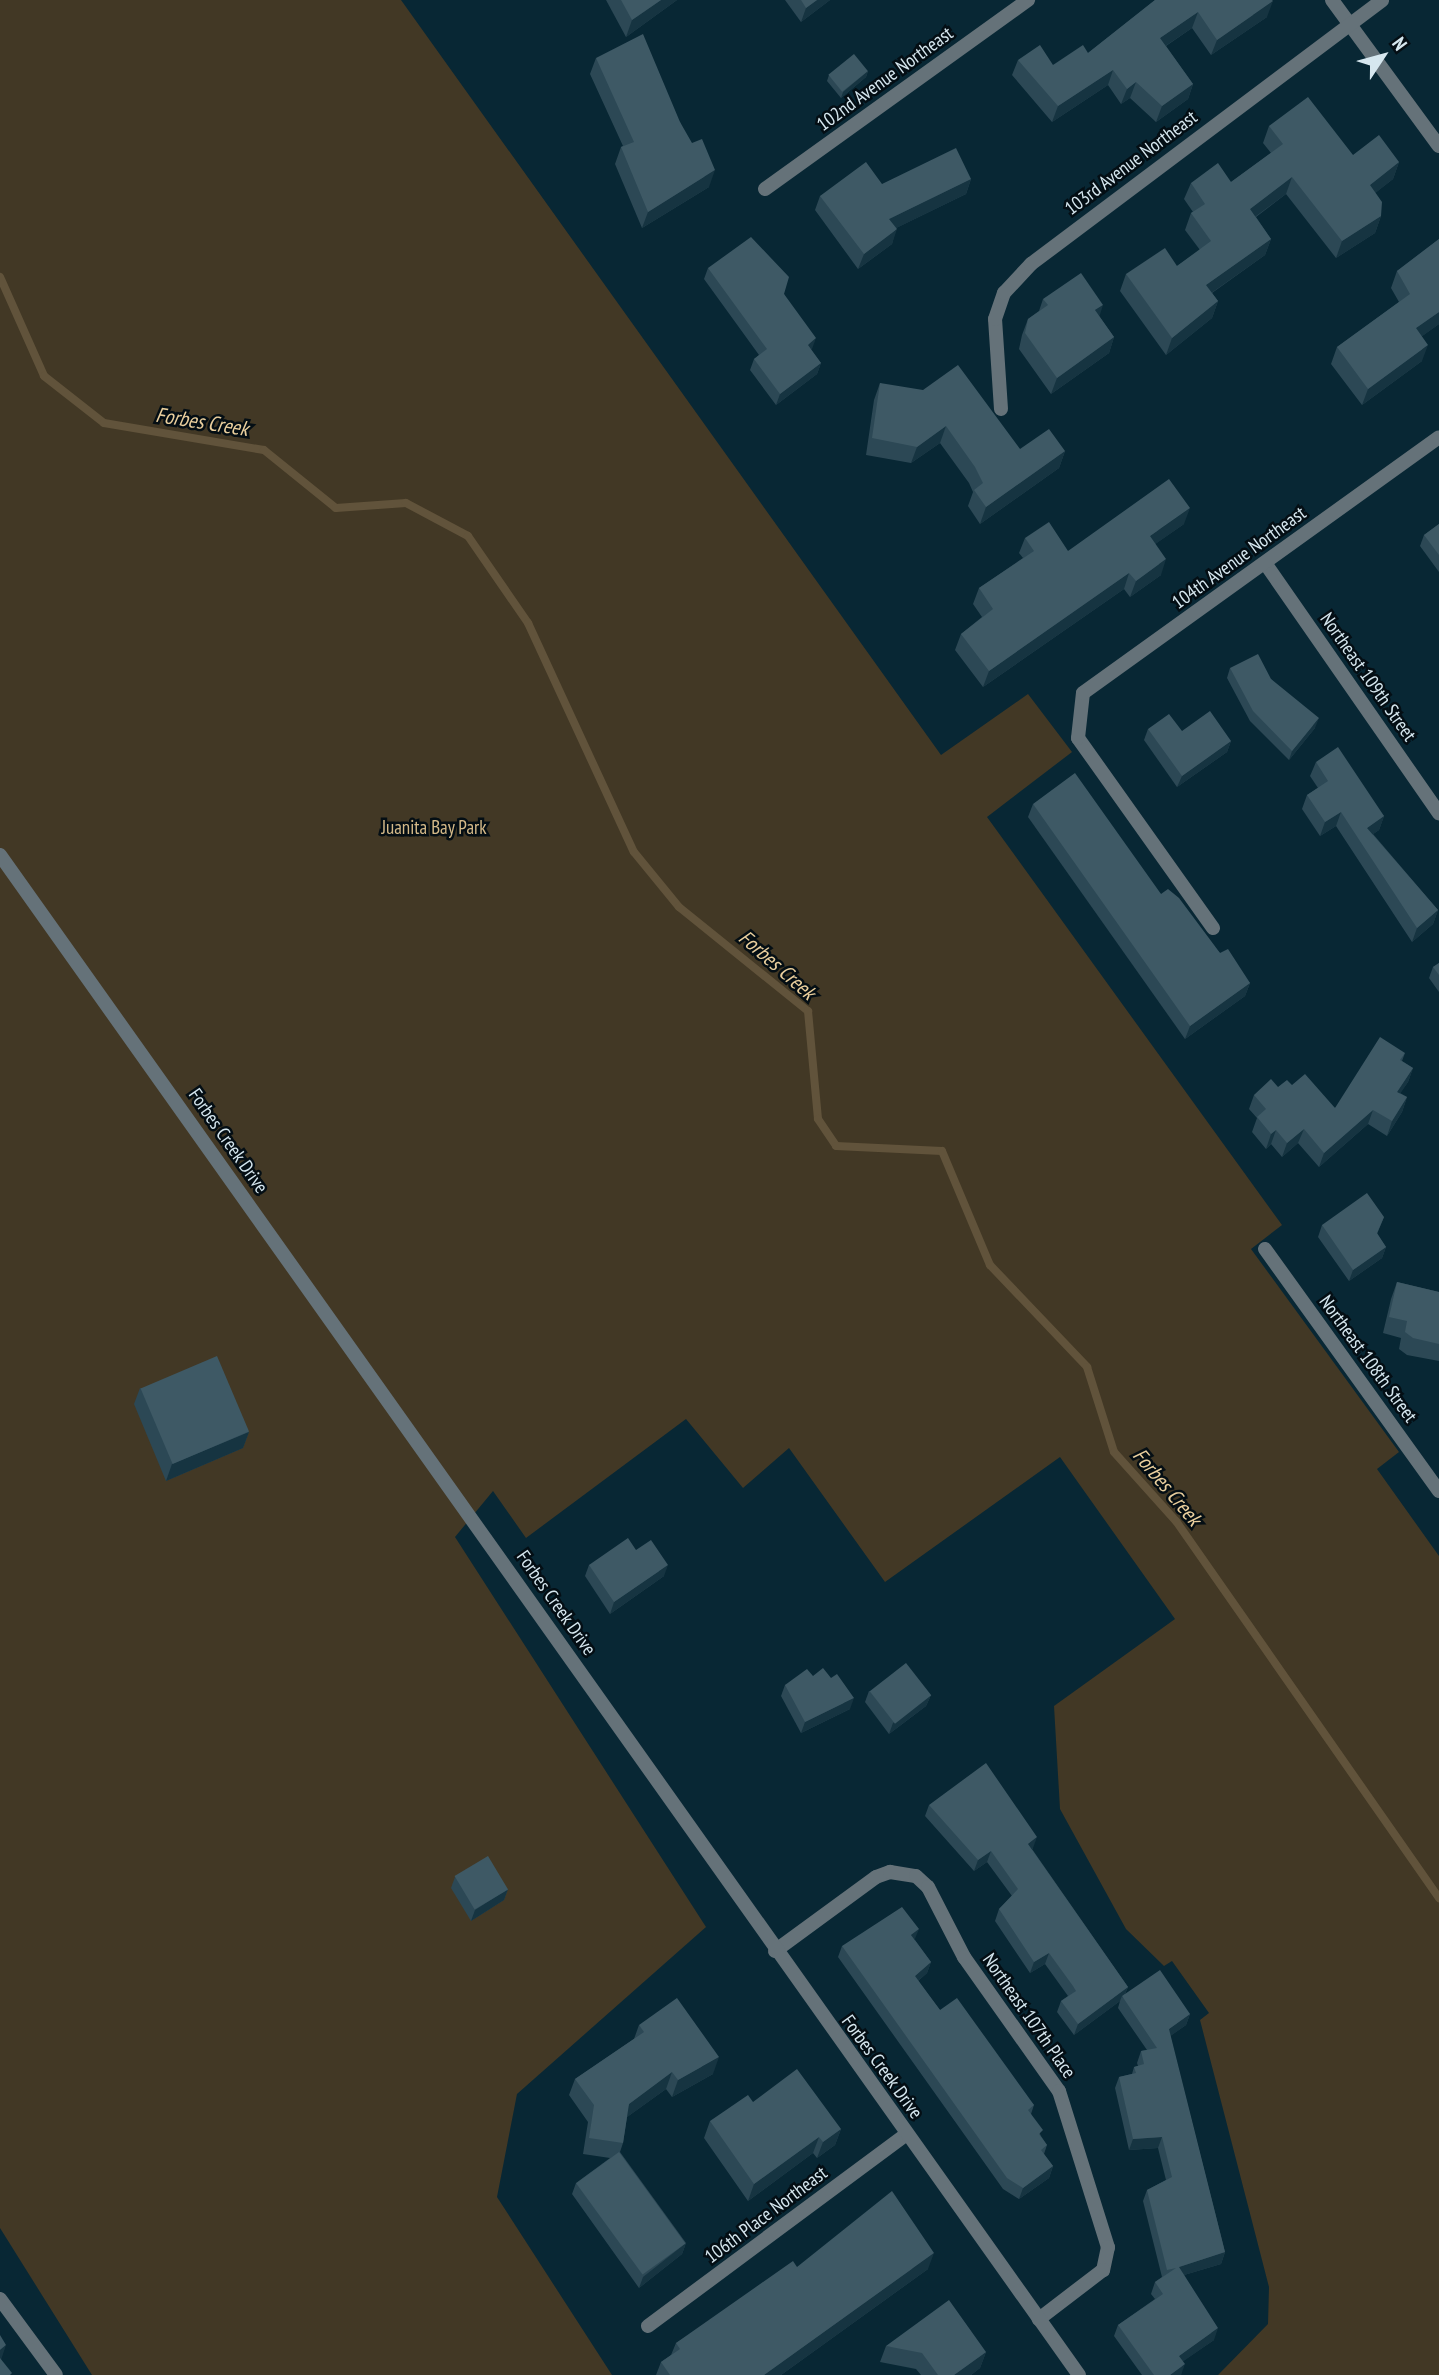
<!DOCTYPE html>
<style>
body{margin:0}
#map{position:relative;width:1439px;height:2375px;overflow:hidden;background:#082734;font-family:"PT Sans Narrow",sans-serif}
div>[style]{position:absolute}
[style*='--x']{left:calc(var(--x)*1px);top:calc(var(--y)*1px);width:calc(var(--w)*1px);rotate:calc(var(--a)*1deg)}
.green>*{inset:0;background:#423825}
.stream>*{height:8px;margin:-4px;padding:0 4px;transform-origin:4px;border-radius:4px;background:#61533b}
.minor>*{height:14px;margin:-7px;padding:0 7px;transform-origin:7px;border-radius:7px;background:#657279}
.tertiary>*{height:14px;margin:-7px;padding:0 7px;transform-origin:7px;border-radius:7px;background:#657279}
.wall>*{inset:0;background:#2c4855}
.shaded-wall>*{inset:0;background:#163441}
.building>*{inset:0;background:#3e5965;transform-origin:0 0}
span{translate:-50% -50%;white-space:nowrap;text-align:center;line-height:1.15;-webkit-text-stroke:5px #040e14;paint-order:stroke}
.street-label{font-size:19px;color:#d6e7ef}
.park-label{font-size:19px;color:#d5ba89}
.water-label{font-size:21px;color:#eacf9d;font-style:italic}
.north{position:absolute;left:1348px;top:21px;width:70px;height:70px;-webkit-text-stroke:5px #040e14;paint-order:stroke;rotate:54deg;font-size:19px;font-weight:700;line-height:28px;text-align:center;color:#d6e7ef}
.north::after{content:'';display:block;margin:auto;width:24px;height:32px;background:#d6e7ef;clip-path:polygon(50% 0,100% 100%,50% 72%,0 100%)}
</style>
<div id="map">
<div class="green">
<div style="clip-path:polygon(0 0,401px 0,941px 755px,1028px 694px,1072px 752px,987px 817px,1282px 1225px,1251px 1249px,1399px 1452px,1377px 1469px,1439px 1556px,1439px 2375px,1218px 2375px,1268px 2324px,1269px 2287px,1200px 2020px,1209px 2013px,1172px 1961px,1164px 1966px,1126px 1929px,1060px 1809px,1054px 1706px,1175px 1619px,1060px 1457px,885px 1582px,789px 1448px,743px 1488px,686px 1419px,526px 1538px,493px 1491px,455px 1537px,706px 1927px,517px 2094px,497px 2197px,612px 2375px,92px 2375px,0 2228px)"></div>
</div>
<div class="stream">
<div style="--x:0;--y:277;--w:108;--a:66"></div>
<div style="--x:44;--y:376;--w:76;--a:38.1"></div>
<div style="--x:104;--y:423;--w:162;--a:9.6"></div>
<div style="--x:264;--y:450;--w:92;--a:38.9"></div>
<div style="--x:336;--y:508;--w:70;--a:-4.1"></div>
<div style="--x:406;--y:503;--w:70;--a:28"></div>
<div style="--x:468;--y:536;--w:106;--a:55.4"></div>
<div style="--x:528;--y:623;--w:252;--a:65.2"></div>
<div style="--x:634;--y:852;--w:71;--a:50.7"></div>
<div style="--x:679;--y:907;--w:166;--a:38.9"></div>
<div style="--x:808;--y:1011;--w:108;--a:84.7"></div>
<div style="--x:818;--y:1119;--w:32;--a:56"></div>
<div style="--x:836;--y:1146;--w:106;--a:2.7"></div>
<div style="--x:942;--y:1151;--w:124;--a:67.2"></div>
<div style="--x:990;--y:1265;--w:141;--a:46.4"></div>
<div style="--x:1087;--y:1367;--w:89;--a:72.4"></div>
<div style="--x:1114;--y:1452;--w:93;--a:48.1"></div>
<div style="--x:1176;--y:1521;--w:460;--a:55.1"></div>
</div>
<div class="minor">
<div style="--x:1332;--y:0;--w:181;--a:53.8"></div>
<div style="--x:765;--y:189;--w:324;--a:-35.7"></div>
<div style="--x:1001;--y:409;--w:90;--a:-93.8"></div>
<div style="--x:995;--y:319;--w:28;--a:-71"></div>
<div style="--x:1004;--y:293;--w:40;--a:-47"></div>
<div style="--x:1031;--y:264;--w:439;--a:-36.9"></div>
<div style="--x:1265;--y:563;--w:305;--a:55.2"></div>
<div style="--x:1213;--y:928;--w:233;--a:-125.4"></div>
<div style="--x:1078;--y:738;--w:45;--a:-83.7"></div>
<div style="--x:1083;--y:693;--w:438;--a:-35.7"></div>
<div style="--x:1265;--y:1249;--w:298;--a:54.3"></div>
<div style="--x:775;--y:1951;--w:125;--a:-36.2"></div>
<div style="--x:876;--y:1877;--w:15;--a:-20"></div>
<div style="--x:890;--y:1872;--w:26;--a:9"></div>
<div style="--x:916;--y:1876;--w:16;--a:43"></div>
<div style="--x:928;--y:1887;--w:79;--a:62.8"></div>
<div style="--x:964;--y:1957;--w:164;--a:54.7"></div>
<div style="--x:1059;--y:2091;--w:164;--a:72.6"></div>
<div style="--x:1108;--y:2247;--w:24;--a:102"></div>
<div style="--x:1103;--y:2270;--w:81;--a:142.6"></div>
<div style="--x:0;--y:2299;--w:94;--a:53.6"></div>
<div style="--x:648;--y:2326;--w:322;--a:-36.6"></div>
</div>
<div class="tertiary">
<div style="--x:0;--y:855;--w:1864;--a:54.63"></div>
</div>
<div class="wall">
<div style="clip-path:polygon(606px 0,677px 0,626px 37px)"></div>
<div style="clip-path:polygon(785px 0,830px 0,801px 22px)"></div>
<div style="clip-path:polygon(1155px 0,1267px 17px,1211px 55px,1192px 28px,1166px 46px,1193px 84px,1188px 99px,1156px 122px,1130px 98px,1121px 104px,1108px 85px,1052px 122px,1012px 75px,1018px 60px,1053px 65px,1088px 53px)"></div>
<div style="clip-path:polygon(596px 58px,680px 122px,709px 187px,642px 228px,615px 164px,621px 147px,623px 146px,590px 74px)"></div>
<div style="clip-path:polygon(868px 71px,866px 77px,841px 98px,827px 81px,829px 75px)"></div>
<div style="clip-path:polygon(1269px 126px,1353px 155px,1399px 162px,1393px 179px,1375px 193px,1381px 216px,1375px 233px,1336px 258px,1286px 194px,1256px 217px,1271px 239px,1265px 255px,1212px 293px,1218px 301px,1212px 318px,1166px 355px,1120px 291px,1126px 274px,1177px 266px,1200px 250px,1185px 230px,1191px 213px,1193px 212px,1184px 199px,1191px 183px,1231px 182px,1271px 153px,1263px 143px)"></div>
<div style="clip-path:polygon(971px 179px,966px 194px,896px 228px,892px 244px,858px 269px,815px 210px,820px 196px,882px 184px)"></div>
<div style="clip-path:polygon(1439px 239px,1439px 324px,1422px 336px,1422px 361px,1362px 405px,1331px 364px,1337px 347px,1399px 302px,1391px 288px,1397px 271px)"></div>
<div style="clip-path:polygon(708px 268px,784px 294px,811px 350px,821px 363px,817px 374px,776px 405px,750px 370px,754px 359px,759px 355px,704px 279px)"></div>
<div style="clip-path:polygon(1043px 299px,1099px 316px,1114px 337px,1109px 353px,1051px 394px,1019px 349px,1022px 335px,1028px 319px,1039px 311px)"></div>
<div style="clip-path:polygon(880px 383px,1020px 449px,1065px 451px,1059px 468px,980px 524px,968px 506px,973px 492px,969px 483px,940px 443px,911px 463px,866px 455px,874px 400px)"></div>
<div style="clip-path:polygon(1184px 524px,1155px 544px,1161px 575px,1130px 597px,1124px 589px,983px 687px,955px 650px,961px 634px,982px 617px,973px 604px,979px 588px,1023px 558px,1019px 553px,1025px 538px,1068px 551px)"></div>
<div style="clip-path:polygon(1439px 524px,1439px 572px,1420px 546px,1424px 535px)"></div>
<div style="clip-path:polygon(1230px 668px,1271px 679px,1315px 728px,1289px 760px,1250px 721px,1227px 678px)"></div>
<div style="clip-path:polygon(1148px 729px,1182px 731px,1231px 741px,1227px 752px,1177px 787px,1144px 740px)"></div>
<div style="clip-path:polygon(1316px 762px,1384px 816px,1379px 830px,1373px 834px,1438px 910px,1433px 924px,1412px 942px,1336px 826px,1320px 836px,1302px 809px,1307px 795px,1318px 788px,1310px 776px)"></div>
<div style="clip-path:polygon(1033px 804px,1161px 894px,1250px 983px,1245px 996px,1185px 1039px,1028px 817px)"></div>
<div style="clip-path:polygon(1439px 963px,1439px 992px,1429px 978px,1433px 967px)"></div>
<div style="clip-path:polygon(1405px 1053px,1402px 1061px,1413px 1068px,1408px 1082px,1400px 1093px,1407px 1097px,1402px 1112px,1387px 1136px,1368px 1124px,1319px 1167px,1298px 1143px,1282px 1157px,1271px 1144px,1266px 1149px,1252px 1132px,1257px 1118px,1249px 1109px,1254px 1095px,1278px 1087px,1292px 1085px,1335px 1108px)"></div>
<div style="clip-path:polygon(1384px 1217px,1377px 1234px,1386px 1247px,1382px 1258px,1349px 1281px,1318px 1237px,1322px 1225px)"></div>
<div style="clip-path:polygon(1397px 1282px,1439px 1292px,1439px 1361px,1407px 1355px,1399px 1349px,1401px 1338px,1383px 1333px,1391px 1299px)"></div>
<div style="clip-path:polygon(140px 1388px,249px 1432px,243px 1448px,166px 1481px,134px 1404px)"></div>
<div style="clip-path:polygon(636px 1550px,664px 1576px,610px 1614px,585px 1576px,589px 1565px)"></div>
<div style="clip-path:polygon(813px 1676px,850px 1709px,801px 1733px,781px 1696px,785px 1685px)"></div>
<div style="clip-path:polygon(869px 1691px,931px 1695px,926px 1706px,889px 1734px,865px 1702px)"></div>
<div style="clip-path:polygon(929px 1805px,1033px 1848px,1032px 1849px,1128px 1987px,1125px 1994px,1190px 2014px,1186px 2025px,1170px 2036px,1225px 2252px,1221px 2264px,1184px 2275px,1214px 2340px,1183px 2361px,1181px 2375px,1142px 2375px,1114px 2336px,1118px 2325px,1155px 2299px,1151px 2294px,1155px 2282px,1162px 2277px,1143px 2201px,1147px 2190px,1166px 2180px,1158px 2148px,1129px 2150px,1115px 2088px,1119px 2077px,1132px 2074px,1134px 2067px,1138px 2066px,1137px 2063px,1141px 2051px,1147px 2050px,1118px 2008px,1120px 2001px,1074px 2035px,1057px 2012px,1061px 2001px,1068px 1996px,1045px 1964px,1030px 1973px,995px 1921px,999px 1909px,1012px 1896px,987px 1862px,974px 1871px,925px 1816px)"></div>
<div style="clip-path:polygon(455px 1877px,508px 1889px,504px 1900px,471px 1921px,451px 1888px)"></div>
<div style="clip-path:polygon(915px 1940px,931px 1962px,927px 1973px,918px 1981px,940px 2010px,1034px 2105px,1031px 2114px,1041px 2136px,1047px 2145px,1044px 2154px,1053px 2166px,1049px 2178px,1019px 2199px,1003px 2189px,838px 1957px,842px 1946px)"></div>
<div style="clip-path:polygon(639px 2025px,713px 2074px,672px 2097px,666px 2089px,627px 2117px,623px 2143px,620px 2152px,686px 2243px,682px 2254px,639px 2288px,572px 2194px,576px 2183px,610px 2158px,583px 2154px,588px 2122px,569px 2095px,575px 2079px,634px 2039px)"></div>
<div style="clip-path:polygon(710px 2121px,841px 2129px,835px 2145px,817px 2158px,813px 2153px,748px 2201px,704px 2138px)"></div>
<div style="clip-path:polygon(797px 2267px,928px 2269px,781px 2375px,656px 2375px,661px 2362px,671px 2355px,676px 2343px)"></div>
<div style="clip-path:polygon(886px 2346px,986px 2352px,980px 2368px,971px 2375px,921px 2375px,916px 2369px,880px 2362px)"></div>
</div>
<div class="shaded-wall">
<div style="clip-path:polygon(661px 0,677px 0,626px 37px,632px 20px)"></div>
<div style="clip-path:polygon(817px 0,830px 0,801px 22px,806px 8px)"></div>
<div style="clip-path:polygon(1273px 1px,1267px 17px,1211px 55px,1217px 40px)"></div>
<div style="clip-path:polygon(1198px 12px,1192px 28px,1155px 53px,1160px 38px)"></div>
<div style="clip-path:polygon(1113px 70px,1108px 85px,1052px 122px,1058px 106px)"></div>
<div style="clip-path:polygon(868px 71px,866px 77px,841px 98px,843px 92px)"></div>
<div style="clip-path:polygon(1136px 82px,1130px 98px,1121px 104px,1127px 89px)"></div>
<div style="clip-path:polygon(1193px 84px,1188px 99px,1156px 122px,1162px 106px)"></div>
<div style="clip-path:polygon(1399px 162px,1393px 179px,1364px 202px,1370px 185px)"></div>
<div style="clip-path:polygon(715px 170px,709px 187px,642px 228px,648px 212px)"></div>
<div style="clip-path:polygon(1292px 177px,1286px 194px,1244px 225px,1250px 209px)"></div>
<div style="clip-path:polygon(971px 179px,966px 194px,884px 234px,889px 219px)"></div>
<div style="clip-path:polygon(1381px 216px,1375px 233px,1336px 258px,1342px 241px)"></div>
<div style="clip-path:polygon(897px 229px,892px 244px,858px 269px,864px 254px)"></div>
<div style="clip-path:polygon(1271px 239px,1265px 255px,1200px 301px,1206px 285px)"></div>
<div style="clip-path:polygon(1218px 301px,1212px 318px,1166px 355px,1172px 338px)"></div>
<div style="clip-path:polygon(1103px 305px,1098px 321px,1095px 310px)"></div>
<div style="clip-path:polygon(1439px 312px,1439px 324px,1410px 345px,1416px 328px)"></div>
<div style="clip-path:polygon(1114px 337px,1109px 353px,1051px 394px,1057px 378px)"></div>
<div style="clip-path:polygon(816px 338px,812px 349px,804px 356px,808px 345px)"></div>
<div style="clip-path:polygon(1428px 345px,1422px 361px,1362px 405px,1368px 389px)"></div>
<div style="clip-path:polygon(821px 363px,817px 374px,776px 405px,780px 394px)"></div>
<div style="clip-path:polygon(946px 426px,940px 443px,911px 463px,917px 447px)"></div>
<div style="clip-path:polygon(1065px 451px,1059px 468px,980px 524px,986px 507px)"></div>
<div style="clip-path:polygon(1190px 508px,1184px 524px,1144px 552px,1150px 536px)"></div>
<div style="clip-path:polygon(1166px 559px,1161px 575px,1130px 597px,1136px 581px)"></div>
<div style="clip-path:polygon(1129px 573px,1124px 589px,983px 687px,989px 671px)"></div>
<div style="clip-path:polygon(1319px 718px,1315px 728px,1289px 760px,1292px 751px)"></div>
<div style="clip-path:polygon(1231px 741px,1227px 752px,1177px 787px,1182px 776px)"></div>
<div style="clip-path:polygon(1341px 812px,1336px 826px,1320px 836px,1325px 822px)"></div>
<div style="clip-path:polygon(1384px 816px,1379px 830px,1362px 842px,1367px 828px)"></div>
<div style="clip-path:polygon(1438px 910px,1433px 924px,1412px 942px,1417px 928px)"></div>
<div style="clip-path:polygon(1250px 983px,1245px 996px,1185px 1039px,1190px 1026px)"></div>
<div style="clip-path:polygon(1413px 1068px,1408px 1082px,1392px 1106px,1397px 1092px)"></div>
<div style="clip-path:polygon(1407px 1097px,1402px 1112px,1387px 1136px,1392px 1121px)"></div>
<div style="clip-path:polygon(1373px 1110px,1368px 1124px,1319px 1167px,1324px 1153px)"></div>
<div style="clip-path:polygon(1304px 1129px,1298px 1143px,1282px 1157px,1287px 1143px)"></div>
<div style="clip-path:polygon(1276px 1130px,1271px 1144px,1266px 1149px,1271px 1134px)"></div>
<div style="clip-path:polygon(1386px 1247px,1382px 1258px,1349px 1281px,1353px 1270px)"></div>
<div style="clip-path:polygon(249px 1432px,243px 1448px,166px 1481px,172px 1464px)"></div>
<div style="clip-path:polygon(668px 1565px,664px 1576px,610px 1614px,614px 1602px)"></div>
<div style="clip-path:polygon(931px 1695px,926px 1706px,889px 1734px,893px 1723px)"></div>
<div style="clip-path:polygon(854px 1698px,850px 1709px,801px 1733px,805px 1722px)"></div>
<div style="clip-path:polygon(1037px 1837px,1033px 1848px,1024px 1855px,1028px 1844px)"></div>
<div style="clip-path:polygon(991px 1851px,987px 1862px,974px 1871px,978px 1860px)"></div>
<div style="clip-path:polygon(508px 1889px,504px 1900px,471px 1921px,475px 1910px)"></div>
<div style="clip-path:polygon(919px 1929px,914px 1941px,911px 1935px)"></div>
<div style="clip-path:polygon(1049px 1953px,1045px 1964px,1030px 1973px,1034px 1962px)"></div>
<div style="clip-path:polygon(931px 1962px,927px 1973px,911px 1987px,915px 1976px)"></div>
<div style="clip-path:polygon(1128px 1987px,1123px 1998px,1122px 1996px,1120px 2001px,1074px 2035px,1078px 2024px)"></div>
<div style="clip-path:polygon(1190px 2014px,1186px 2025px,1165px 2040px,1169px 2029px)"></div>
<div style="clip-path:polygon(719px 2057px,713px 2074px,672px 2097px,678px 2080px)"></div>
<div style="clip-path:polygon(672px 2072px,666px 2089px,623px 2120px,629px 2104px)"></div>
<div style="clip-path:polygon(841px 2129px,835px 2145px,817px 2158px,823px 2142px)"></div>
<div style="clip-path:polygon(819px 2137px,813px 2153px,748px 2201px,754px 2184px)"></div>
<div style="clip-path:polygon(1162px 2137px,1158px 2148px,1129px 2150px,1133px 2139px)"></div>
<div style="clip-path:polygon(1053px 2166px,1049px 2178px,1019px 2199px,1023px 2188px)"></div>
<div style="clip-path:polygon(686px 2243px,682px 2254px,639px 2288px,643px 2277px)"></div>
<div style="clip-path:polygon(1225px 2252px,1221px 2264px,1174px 2278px,1179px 2267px)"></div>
<div style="clip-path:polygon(934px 2253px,928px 2269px,781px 2375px,764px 2375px)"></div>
<div style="clip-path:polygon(1218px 2328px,1214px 2340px,1175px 2367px,1179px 2356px)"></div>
<div style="clip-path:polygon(6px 2345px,1px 2360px,0 2360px,0 2350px)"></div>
<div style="clip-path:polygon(986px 2352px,980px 2368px,971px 2375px,954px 2375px)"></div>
<div style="clip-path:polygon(1185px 2364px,1181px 2375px,1170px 2375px)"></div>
</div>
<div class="building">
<div style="clip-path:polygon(621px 0,661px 0,632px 20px)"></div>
<div style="clip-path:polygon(801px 0,817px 0,806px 8px)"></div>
<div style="clip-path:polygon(1155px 0,1272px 0,1273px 1px,1217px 40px,1198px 12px,1160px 38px,1193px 84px,1162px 106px,1136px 82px,1127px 89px,1113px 70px,1058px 106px,1018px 60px,1040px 45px,1053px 65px,1083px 45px,1088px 53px)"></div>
<div style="clip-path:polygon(643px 34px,680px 122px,692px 143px,702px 139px,715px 170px,648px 212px,621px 147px,634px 142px,596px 58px)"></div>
<div style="left:854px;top:54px;width:22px;height:33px;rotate:51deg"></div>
<div style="clip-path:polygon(1308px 97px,1353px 155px,1379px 135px,1399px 162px,1370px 185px,1382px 202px,1381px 216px,1342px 241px,1292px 177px,1250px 209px,1271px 239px,1206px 285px,1218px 301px,1172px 338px,1126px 274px,1165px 248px,1177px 266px,1211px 241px,1191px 213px,1205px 204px,1191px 183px,1218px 163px,1231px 182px,1283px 144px,1269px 126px)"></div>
<div style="clip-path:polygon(956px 148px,971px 179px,889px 219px,897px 229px,864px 254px,820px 196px,866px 162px,882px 184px)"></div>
<div style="clip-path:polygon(751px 237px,789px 277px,784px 294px,816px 338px,808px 345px,821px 363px,780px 394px,754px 359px,767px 349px,708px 268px)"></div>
<div style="clip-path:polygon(1439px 239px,1439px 312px,1416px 328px,1428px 345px,1368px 389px,1337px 347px,1410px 294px,1397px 271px)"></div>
<div style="clip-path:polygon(1081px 273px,1103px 305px,1095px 310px,1114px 337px,1057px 378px,1025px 333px,1028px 319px,1048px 305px,1043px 299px)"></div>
<div style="clip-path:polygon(958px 365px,1020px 449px,1049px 429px,1065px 451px,986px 507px,974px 490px,983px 483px,975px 467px,946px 426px,917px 447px,872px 438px,880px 383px,923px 390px)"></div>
<div style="clip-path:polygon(1169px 479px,1190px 508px,1150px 536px,1166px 559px,1136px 581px,1129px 573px,989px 671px,961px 634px,993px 609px,979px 588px,1034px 551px,1025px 538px,1049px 522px,1068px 551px)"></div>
<div style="clip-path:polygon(1439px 524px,1439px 555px,1424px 535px)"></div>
<div style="clip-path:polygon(1258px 654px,1271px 679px,1319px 718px,1292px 751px,1253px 711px,1230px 668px)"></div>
<div style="clip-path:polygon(1210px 711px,1231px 741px,1182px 776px,1148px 729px,1169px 714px,1182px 731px)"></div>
<div style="clip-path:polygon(1338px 747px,1384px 816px,1367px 828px,1438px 910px,1417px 928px,1356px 835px,1360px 832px,1356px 835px,1341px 812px,1325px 822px,1307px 795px,1328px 781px,1316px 762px)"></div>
<div style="clip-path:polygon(1075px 773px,1161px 894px,1168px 889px,1179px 898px,1220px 953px,1228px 949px,1250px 983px,1190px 1026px,1033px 804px)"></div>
<div style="clip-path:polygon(1439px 963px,1439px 975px,1433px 967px)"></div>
<div style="clip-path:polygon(1380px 1037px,1405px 1053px,1400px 1060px,1413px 1068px,1397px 1092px,1407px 1097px,1392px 1121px,1373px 1110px,1324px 1153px,1304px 1129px,1287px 1143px,1276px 1130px,1271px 1134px,1257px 1117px,1266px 1109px,1254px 1095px,1271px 1079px,1278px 1087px,1287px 1080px,1292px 1085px,1305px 1074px,1335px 1108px)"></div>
<div style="clip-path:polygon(1367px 1193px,1384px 1217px,1377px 1233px,1386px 1247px,1353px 1270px,1322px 1225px)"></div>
<div style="clip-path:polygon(1397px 1282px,1439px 1292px,1439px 1344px,1413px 1338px,1405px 1332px,1407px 1321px,1389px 1317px)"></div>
<div style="left:217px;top:1356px;width:82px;height:83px;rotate:67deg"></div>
<div style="clip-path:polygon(628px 1538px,636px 1550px,651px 1540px,668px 1565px,614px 1602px,589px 1565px)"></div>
<div style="left:906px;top:1663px;width:41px;height:46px;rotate:52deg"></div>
<div style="clip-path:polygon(823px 1668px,831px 1678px,837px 1674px,854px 1698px,805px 1722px,785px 1685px,807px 1669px,813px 1676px)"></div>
<div style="clip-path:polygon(986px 1763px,1037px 1837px,1028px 1844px,1128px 1987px,1078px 2024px,1061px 2001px,1076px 1991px,1073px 1986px,1049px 1953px,1034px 1962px,999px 1909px,1018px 1889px,991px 1851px,978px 1860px,929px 1805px)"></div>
<div style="left:488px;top:1856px;width:39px;height:39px;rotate:59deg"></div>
<div style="clip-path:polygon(902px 1907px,919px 1929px,911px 1935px,931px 1962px,915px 1976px,940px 2010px,957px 1998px,1034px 2105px,1028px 2110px,1043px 2130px,1039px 2134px,1047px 2145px,1041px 2150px,1053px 2166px,1023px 2188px,1007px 2178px,842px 1946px)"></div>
<div style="clip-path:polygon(1160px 1970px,1190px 2014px,1169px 2029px,1225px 2252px,1179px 2267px,1218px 2328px,1179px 2356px,1185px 2364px,1170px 2375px,1154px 2375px,1118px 2325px,1163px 2294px,1155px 2282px,1176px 2268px,1167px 2270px,1147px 2190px,1172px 2177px,1162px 2137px,1133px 2139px,1119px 2077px,1136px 2073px,1134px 2067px,1144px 2064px,1141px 2051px,1157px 2048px,1122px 1996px)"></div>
<div style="clip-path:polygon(677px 1998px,719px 2057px,678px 2080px,672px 2072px,629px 2104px,623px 2143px,589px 2138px,594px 2105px,575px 2079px,644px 2032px,639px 2025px)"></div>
<div style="clip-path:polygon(797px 2069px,841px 2129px,823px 2142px,819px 2137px,754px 2184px,710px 2121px,748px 2095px,753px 2102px)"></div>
<div style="left:619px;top:2152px;width:113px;height:53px;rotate:54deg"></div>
<div style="clip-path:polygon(892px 2191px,934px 2253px,764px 2375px,670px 2375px,661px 2362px,680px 2349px,676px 2343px,793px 2261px,797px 2267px)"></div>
<div style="clip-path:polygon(949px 2300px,986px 2352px,954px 2375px,938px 2375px,922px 2353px,886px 2346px)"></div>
<div style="clip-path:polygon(0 2335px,6px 2345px,0 2350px)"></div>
<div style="clip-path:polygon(0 2358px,12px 2373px,10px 2375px,0 2375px)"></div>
</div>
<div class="street-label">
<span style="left:885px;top:79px;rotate:-36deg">102nd Avenue Northeast</span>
<span style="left:1131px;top:163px;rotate:-37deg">103rd Avenue Northeast</span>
<span style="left:1239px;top:558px;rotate:-36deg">104th Avenue Northeast</span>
<span style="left:1368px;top:677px;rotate:55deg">Northeast 109th Street</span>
<span style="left:228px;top:1141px;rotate:55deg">Forbes Creek Drive</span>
<span style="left:1368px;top:1359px;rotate:54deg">Northeast 108th Street</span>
<span style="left:556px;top:1603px;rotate:55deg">Forbes Creek Drive</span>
<span style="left:1029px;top:2016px;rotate:55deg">Northeast 107th Place</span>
<span style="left:882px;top:2067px;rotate:54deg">Forbes Creek Drive</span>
<span style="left:766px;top:2215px;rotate:-37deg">106th Place Northeast</span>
</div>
<div class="park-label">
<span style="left:434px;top:828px">Juanita Bay Park</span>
</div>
<div class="water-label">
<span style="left:202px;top:422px;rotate:9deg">Forbes Creek</span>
<span style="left:777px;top:965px;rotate:41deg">Forbes Creek</span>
<span style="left:1167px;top:1487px;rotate:50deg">Forbes Creek</span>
</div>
<div class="north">N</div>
</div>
